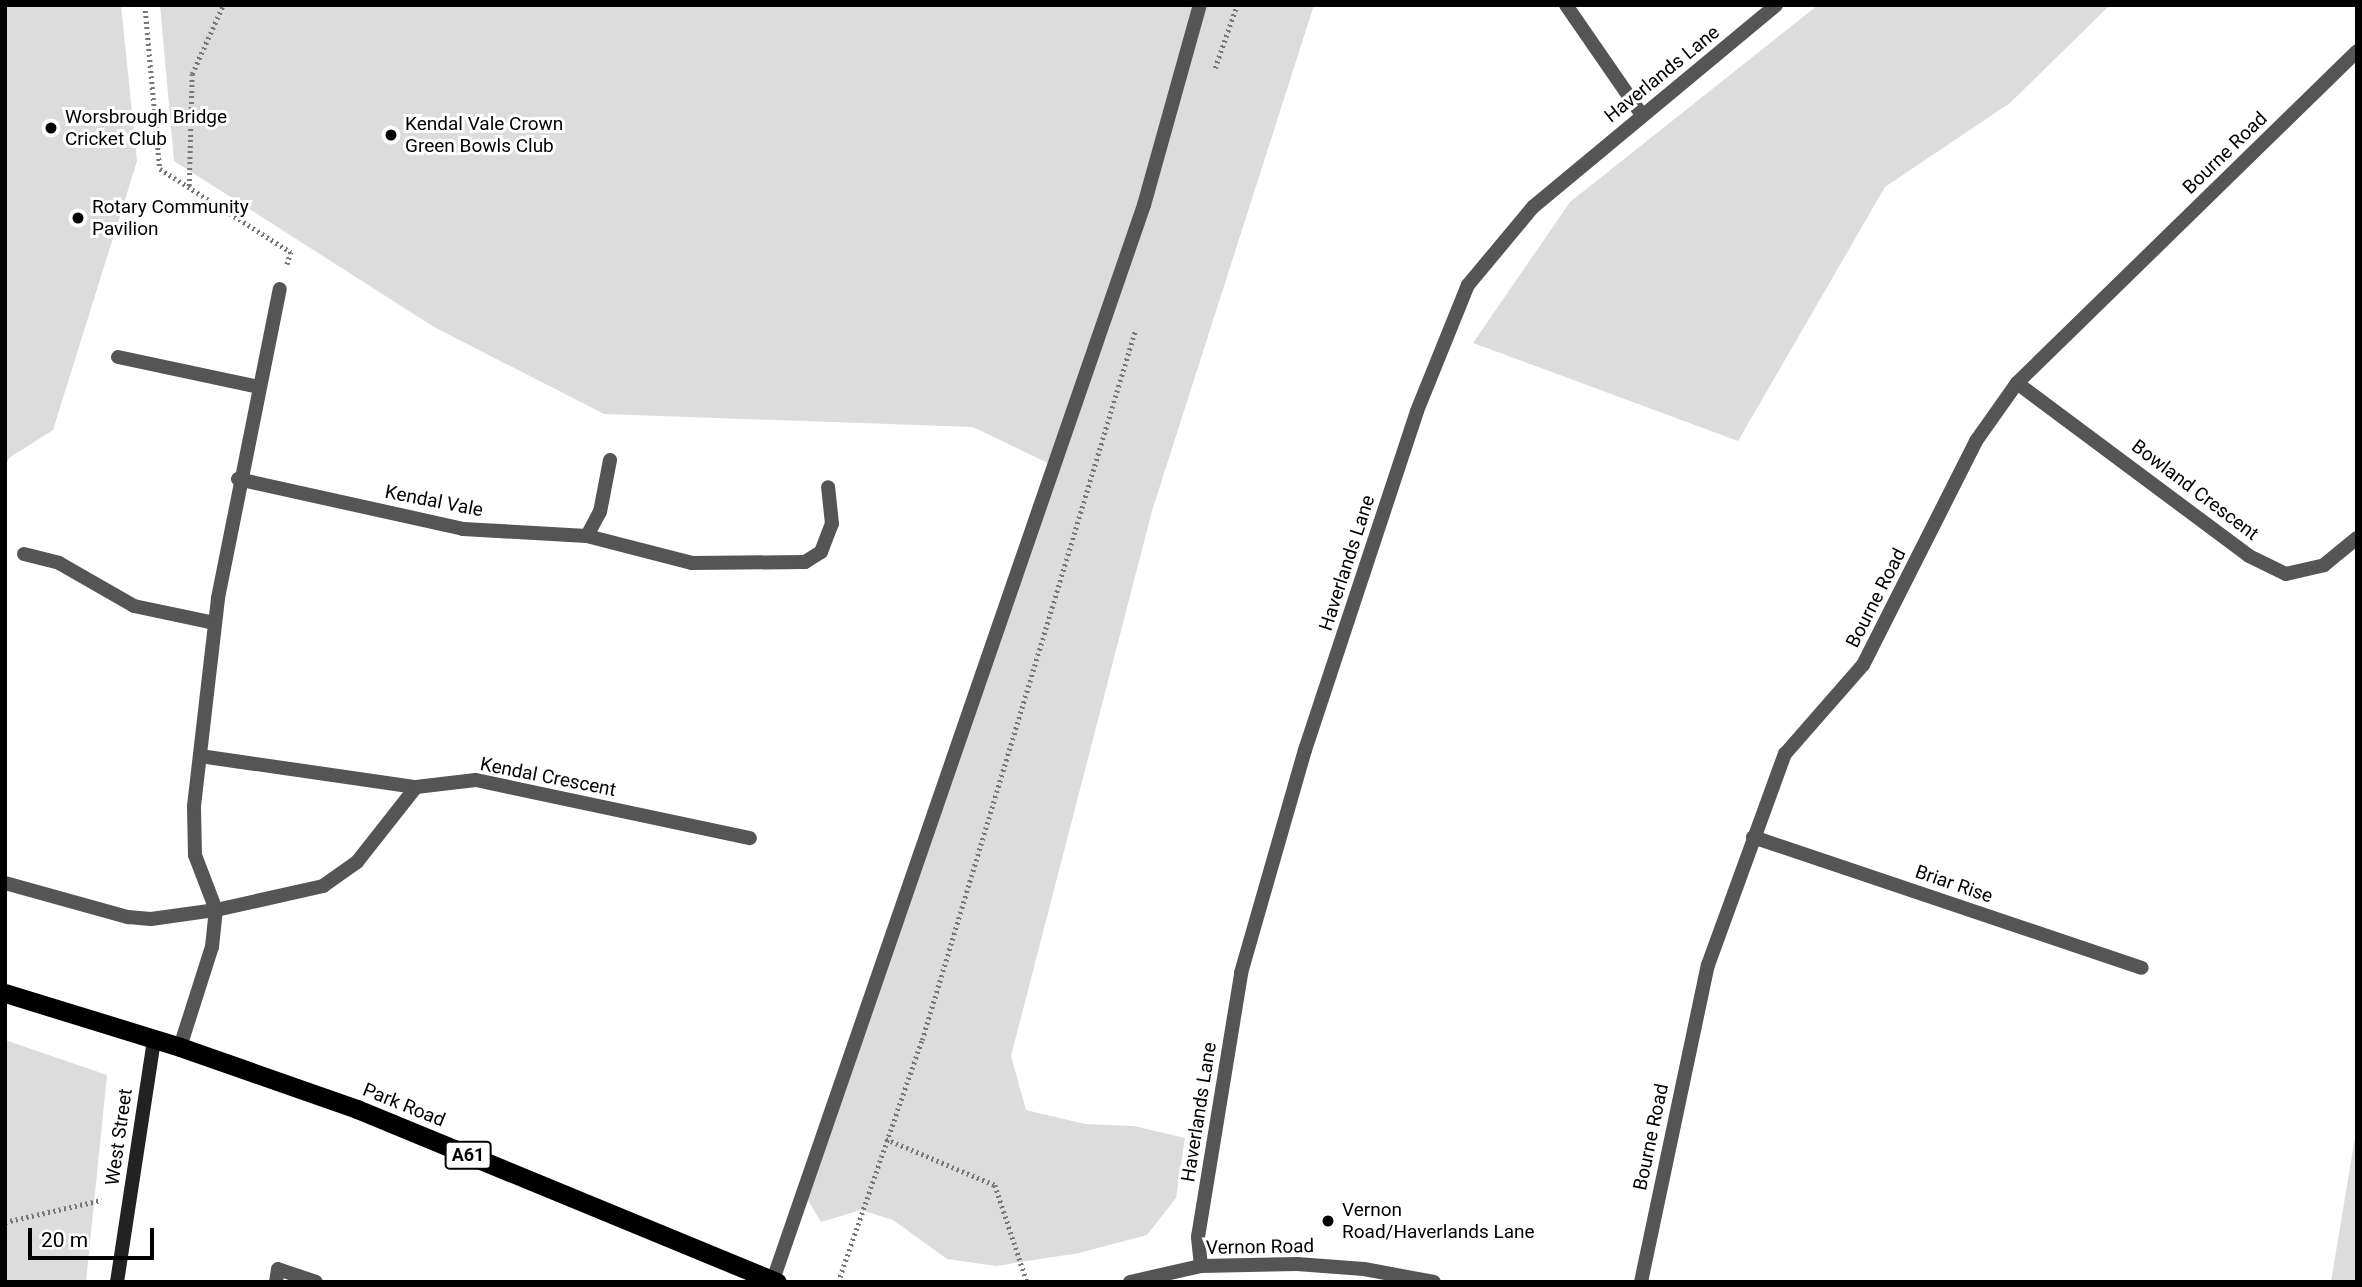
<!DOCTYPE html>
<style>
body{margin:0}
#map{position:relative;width:2362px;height:1287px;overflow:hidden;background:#fff;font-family:Roboto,sans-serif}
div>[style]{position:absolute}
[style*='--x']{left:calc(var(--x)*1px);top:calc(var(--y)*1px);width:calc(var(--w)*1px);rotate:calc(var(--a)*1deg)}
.green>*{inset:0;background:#dcdcdc}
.path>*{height:4.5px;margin-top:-2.25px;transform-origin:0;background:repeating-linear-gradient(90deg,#777 0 2px,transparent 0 5.5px)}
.service>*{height:14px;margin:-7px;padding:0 7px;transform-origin:7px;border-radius:7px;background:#555}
.minor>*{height:14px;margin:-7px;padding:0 7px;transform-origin:7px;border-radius:7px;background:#555}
.tertiary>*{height:14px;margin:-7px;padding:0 7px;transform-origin:7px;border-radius:7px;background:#555}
.secondary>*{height:14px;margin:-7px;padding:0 7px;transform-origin:7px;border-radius:7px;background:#222}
.trunk>*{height:19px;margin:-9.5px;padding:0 9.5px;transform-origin:9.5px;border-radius:9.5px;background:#000}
.dots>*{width:19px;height:19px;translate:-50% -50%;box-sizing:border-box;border:4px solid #fff;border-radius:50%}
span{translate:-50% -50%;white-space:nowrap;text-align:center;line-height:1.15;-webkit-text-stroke:6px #fff;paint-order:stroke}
.shield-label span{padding:2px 5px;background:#fff;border:2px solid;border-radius:5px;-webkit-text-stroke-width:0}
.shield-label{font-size:18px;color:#000;font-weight:700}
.street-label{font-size:19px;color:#000}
.poi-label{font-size:19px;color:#000}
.left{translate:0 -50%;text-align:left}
.frame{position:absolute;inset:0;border:7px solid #000;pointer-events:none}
.scale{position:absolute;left:28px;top:1228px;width:126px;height:32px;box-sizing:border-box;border:4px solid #000;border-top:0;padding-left:9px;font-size:21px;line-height:24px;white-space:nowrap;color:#000;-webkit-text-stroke:5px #fff;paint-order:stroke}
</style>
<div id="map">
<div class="green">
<div style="clip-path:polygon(5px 5px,121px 5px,137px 161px,53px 430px,9px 458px,5px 467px)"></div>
<div style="clip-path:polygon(160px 5px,1314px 5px,1152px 511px,1011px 1056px,1026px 1110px,1085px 1124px,1134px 1126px,1185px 1138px,1176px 1198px,1147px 1235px,1079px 1253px,996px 1266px,947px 1259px,893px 1220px,861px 1210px,821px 1222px,806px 1197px,1056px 467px,973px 427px,604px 414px,434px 327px,174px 161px)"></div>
<div style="clip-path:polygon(1818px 5px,2110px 5px,2010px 103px,1885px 187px,1738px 441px,1473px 343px,1570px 202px)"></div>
<div style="clip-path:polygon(5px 1040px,107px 1075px,86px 1282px,5px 1282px)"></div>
<div style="clip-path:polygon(2357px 1125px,2357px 1282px,2331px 1282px)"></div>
</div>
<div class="path">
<div style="--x:145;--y:5;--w:165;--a:84.8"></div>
<div style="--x:160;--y:169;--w:155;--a:32.4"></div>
<div style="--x:291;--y:252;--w:14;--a:107"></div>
<div style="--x:1215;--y:68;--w:67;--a:-70.8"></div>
<div style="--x:189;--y:186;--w:112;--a:-88.5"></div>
<div style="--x:192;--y:74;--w:76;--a:-65.8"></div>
<div style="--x:886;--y:1139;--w:118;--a:22.9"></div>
<div style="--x:995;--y:1185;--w:102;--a:71.7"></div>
<div style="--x:5;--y:1222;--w:99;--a:-12.8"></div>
<div style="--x:838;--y:1282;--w:256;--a:-70.9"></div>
<div style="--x:922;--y:1040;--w:740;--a:-73.28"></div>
</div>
<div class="service">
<div style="--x:118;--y:357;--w:144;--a:12"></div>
<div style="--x:587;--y:536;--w:108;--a:14.4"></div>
<div style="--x:692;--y:563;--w:113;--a:-0.5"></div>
<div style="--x:805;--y:562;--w:19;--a:-32"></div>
<div style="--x:821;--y:552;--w:30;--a:-69"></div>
<div style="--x:832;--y:524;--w:37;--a:-96"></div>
<div style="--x:24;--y:554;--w:36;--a:14"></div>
<div style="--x:59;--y:563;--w:86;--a:29.8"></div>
<div style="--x:134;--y:606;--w:83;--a:11.9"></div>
<div style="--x:5;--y:883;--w:128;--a:15.5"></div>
<div style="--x:128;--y:917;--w:23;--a:5"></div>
<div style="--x:151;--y:919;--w:66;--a:-7.9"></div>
<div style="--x:773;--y:1280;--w:1137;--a:-70.96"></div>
<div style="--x:1144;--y:205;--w:208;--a:-74.4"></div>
<div style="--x:276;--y:1282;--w:13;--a:-81"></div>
<div style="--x:278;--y:1269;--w:40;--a:18.9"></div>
</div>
<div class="minor">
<div style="--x:1566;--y:5;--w:134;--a:55.4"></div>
<div style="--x:2017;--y:383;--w:289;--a:36.7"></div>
<div style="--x:2249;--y:556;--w:41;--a:25.9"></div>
<div style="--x:2286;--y:574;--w:39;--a:-13"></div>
<div style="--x:2324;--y:565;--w:43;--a:-39.3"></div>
<div style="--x:238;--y:479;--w:230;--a:12.5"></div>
<div style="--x:463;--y:529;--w:124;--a:3.2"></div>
<div style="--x:587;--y:536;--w:27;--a:-62"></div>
<div style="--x:600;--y:512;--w:53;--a:-79.1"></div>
<div style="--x:200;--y:756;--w:218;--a:8.2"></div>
<div style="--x:1753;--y:837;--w:410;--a:18.6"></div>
<div style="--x:216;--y:910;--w:110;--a:-12.6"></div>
<div style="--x:323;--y:886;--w:42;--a:-35.2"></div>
<div style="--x:357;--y:862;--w:95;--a:-51.8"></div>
<div style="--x:416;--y:787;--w:60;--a:-6.7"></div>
<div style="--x:476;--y:780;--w:280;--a:12"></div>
<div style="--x:180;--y:1047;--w:105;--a:-72.3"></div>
<div style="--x:212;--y:947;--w:37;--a:-84"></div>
<div style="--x:216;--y:910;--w:59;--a:-110.9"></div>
<div style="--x:195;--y:855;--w:49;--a:-91.2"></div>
<div style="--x:194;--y:806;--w:209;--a:-83.4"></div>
<div style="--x:218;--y:598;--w:315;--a:-78.7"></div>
<div style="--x:1641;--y:1282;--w:324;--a:-78.1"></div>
<div style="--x:1708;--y:965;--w:225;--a:-70"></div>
<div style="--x:1785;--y:754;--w:118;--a:-48.8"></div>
<div style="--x:1863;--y:665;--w:251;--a:-63.2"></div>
<div style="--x:1976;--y:441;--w:71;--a:-54.7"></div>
<div style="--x:2017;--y:383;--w:475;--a:-44.3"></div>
</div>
<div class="tertiary">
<div style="--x:1201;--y:1266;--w:29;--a:-96"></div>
<div style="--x:1198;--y:1237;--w:267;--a:-80.7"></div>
<div style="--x:1241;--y:973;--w:232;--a:-74"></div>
<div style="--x:1305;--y:750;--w:357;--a:-71.7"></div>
<div style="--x:1417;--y:411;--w:136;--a:-68"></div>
<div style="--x:1468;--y:285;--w:102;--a:-50.2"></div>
<div style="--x:1533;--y:207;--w:316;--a:-39.7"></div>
<div style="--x:1130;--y:1282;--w:73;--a:-12.7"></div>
<div style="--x:1201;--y:1266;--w:96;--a:-1.2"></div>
<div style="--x:1297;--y:1264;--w:67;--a:4.3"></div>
<div style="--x:1364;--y:1269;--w:71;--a:10.5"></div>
</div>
<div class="secondary">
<div style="--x:117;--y:1282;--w:246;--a:-81.3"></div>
</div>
<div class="trunk">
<div style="--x:5;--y:993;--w:183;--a:17.1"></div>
<div style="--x:180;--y:1047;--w:188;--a:19.3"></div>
<div style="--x:357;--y:1109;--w:454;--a:22.4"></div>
</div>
<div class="dots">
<div style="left:51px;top:128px;background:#000"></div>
<div style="left:391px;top:135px;background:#000"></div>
<div style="left:78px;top:218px;background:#000"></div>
<div style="left:1328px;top:1221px;background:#000"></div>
</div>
<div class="shield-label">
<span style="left:468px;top:1155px">A61</span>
</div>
<div class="street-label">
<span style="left:1662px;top:74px;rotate:-39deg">Haverlands Lane</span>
<span style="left:2225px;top:153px;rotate:-44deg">Bourne Road</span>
<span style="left:2195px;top:490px;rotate:37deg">Bowland Crescent</span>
<span style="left:434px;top:501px;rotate:11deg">Kendal Vale</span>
<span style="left:1347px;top:563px;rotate:-72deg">Haverlands Lane</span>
<span style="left:1876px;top:598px;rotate:-63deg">Bourne Road</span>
<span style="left:548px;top:777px;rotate:11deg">Kendal Crescent</span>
<span style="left:1954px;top:884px;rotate:19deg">Briar Rise</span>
<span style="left:404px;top:1105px;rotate:22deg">Park Road</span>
<span style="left:1199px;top:1112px;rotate:-81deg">Haverlands Lane</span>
<span style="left:119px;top:1137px;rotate:-82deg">West Street</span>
<span style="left:1651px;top:1137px;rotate:-78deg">Bourne Road</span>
<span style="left:1260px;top:1247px;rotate:-1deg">Vernon Road</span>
</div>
<div class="poi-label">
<span class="left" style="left:65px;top:128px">Worsbrough Bridge<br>Cricket Club</span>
<span class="left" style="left:405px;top:135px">Kendal Vale Crown<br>Green Bowls Club</span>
<span class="left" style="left:92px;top:218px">Rotary Community<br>Pavilion</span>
<span class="left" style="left:1342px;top:1221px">Vernon<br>Road/Haverlands Lane</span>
</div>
<div class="frame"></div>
<div class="scale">20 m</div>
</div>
